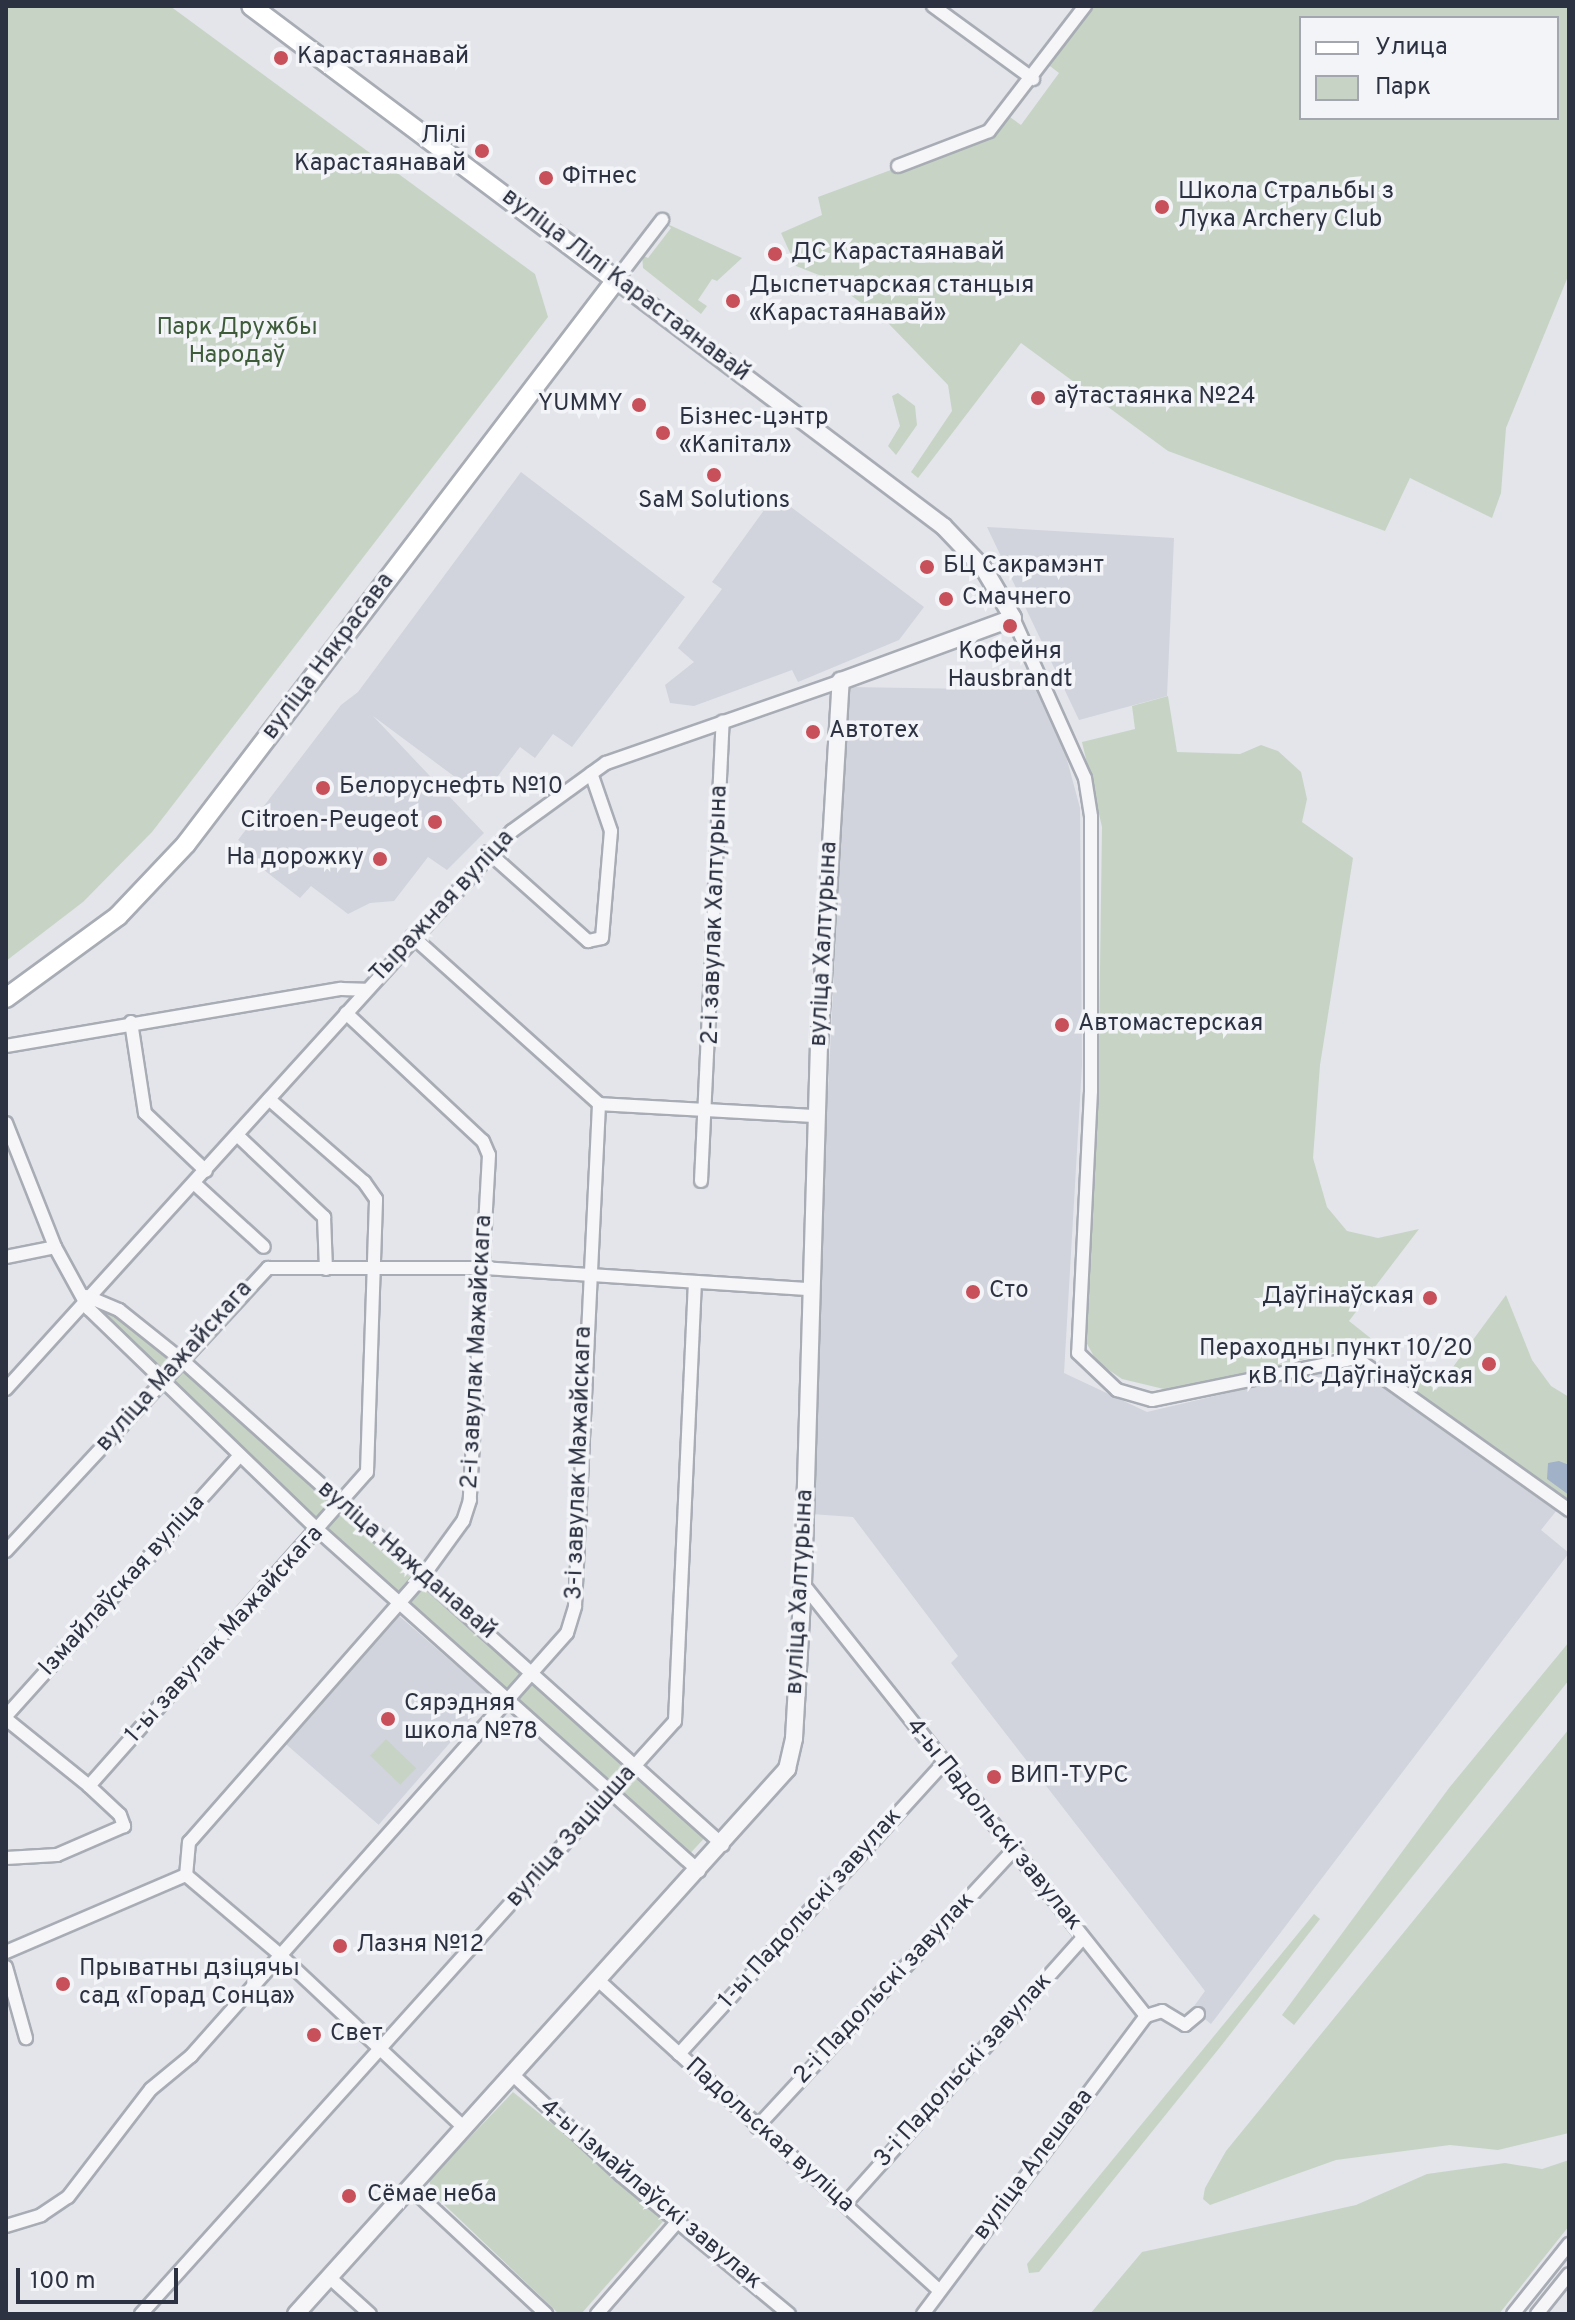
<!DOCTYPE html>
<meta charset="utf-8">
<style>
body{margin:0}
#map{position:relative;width:1575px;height:2320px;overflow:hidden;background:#e3e5ea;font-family:Overpass,sans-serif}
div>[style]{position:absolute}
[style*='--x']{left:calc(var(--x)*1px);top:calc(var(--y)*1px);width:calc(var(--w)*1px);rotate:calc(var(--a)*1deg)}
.built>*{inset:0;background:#d1d4dc;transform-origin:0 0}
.green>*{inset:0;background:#c7d4c5;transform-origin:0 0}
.water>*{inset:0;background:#a0b1c8}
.roads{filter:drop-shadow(2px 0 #a8acb4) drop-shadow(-2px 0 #a8acb4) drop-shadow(0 2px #a8acb4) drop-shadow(0 -2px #a8acb4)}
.minor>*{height:12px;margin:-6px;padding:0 6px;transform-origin:6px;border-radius:6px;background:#f6f6f9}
.tertiary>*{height:16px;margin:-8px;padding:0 8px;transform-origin:8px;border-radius:8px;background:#f6f6f9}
.secondary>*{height:18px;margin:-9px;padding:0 9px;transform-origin:9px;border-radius:9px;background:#fff}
.dots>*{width:22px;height:22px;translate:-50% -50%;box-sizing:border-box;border:4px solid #f3f4f8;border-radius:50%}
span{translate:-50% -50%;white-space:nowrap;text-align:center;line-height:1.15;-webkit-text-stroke:7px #f3f4f8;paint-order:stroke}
.poi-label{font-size:24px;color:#2c3242}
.left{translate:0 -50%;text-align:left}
.right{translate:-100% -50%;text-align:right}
.street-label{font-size:24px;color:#2c3242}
.park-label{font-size:24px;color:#3e5c3a}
.frame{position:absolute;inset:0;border:8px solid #2c3242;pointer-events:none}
.legend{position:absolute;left:1299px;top:16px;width:260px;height:104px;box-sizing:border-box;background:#f3f4f8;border:2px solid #a3a6af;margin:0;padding:10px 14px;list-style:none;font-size:24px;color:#2c3242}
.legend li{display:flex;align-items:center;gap:16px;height:40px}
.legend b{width:40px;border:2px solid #a3a6af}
.scale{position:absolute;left:16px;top:2268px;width:162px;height:36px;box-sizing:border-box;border:4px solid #2c3242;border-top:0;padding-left:10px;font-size:24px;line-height:28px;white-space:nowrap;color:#2c3242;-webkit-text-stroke:6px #f3f4f8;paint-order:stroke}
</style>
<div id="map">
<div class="built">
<div style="clip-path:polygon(521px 472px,685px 597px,572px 747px,553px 734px,535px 758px,520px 747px,482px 797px,373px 716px,484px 833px,447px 870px,428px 857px,394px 901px,370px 903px,348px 914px,311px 886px,300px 898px,241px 852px,245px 845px,238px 840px,341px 705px,358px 692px)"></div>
<div style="clip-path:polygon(775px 495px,924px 607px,899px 640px,798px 682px,792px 670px,694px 706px,670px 703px,665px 685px,694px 662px,678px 648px,722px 589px,712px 582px)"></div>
<div style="clip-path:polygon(987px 527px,1174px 538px,1167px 696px,1079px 720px)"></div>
<div style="clip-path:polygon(848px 687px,1041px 690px,1059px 730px,1080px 808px,1082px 1065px,1064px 1373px,1147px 1412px,1355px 1363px,1557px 1510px,1541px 1530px,1569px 1553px,1211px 2024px,1192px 2009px,1205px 1991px,951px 1663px,958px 1656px,853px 1517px,811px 1514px,809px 1476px)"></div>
<div style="left:398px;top:1615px;width:123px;height:171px;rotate:41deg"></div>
</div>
<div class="green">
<div style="clip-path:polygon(6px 6px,170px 6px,535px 274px,548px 317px,152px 832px,83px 902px,6px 961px)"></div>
<div style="clip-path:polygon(evenodd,1087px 6px,1569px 6px,1569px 274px,1506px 428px,1501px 493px,1492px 518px,1410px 478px,1385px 531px,1168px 451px,1021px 343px,918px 478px,911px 472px,952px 411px,948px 385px,888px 323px,829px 279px,796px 266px,781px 233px,822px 215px,818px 197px,915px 161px,1007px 115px,1021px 125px,1059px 73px,1046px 63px,1087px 6px,1301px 18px,1557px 18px,1557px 118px,1301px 118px,1301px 18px)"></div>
<div style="clip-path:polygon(665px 223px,742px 258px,717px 281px,712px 279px,698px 300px,707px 306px,701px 314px,643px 268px,642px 255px,648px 258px,671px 228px)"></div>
<div style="clip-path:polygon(898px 393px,915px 406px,917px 425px,896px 455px,888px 446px,900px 426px,892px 396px)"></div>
<div style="clip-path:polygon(1168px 696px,1177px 752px,1240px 754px,1261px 745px,1278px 751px,1301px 772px,1307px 799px,1302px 822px,1353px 858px,1320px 1065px,1313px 1158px,1327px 1207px,1347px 1231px,1378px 1238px,1419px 1229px,1349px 1321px,1378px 1344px,1377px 1352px,1354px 1348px,1168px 1390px,1122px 1379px,1097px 1362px,1086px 1342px,1083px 1305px,1099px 1040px,1102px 827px,1082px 742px,1135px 729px,1132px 706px)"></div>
<div style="clip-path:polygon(1506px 1295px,1532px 1360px,1551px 1386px,1569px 1397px,1569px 1505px,1397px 1377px,1403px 1368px,1410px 1370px,1436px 1390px)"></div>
<div style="clip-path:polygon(97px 1299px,110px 1304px,709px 1833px,685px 1859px,385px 1590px,89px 1309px)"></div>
<div style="clip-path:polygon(1569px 1642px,1569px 1680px,1294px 2025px,1282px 2015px,1449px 1788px)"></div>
<div style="clip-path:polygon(1569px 1729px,1569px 2133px,1498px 2150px,1450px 2145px,1336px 2160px,1210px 2205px,1203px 2199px,1205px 2188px,1226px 2151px)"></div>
<div style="left:386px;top:1739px;width:42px;height:23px;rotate:44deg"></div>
<div style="clip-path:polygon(1314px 1914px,1320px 1919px,1221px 2046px,1039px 2272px,1029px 2273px,1027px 2264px)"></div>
<div style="clip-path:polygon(513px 2092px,667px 2217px,581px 2314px,559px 2314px,433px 2194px,429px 2180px)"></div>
<div style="clip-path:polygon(1569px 2160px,1569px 2226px,1499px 2314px,1090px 2314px,1142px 2252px,1356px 2205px,1427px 2174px,1505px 2163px,1542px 2169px)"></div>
</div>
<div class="water">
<div style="clip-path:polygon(1559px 1461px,1569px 1465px,1569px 1495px,1547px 1479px,1548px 1463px)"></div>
</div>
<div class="roads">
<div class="minor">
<div style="--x:933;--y:6;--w:124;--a:36.1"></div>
<div style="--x:898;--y:166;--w:97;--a:-21"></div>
<div style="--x:989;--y:131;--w:158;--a:-52.5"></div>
<div style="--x:616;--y:280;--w:76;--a:-52.5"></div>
<div style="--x:1013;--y:618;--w:175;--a:65.8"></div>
<div style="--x:1085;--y:778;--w:39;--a:81"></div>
<div style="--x:1091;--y:817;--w:274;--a:90"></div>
<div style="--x:1091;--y:1091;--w:262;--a:92.8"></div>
<div style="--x:1078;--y:1353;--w:54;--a:43.5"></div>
<div style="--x:1117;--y:1390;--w:36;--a:16"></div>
<div style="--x:1152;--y:1400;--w:208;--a:-11.6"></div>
<div style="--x:1356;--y:1358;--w:262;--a:35.5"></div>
<div style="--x:488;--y:852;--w:134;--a:41.7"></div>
<div style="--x:588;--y:941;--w:14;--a:-12"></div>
<div style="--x:602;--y:938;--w:107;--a:-85.2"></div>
<div style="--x:611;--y:831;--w:61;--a:-109"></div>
<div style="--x:412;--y:936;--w:251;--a:41.9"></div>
<div style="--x:346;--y:1013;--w:187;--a:43.1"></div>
<div style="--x:483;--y:1141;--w:15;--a:67"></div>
<div style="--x:489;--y:1155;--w:346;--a:93.2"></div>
<div style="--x:470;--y:1500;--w:22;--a:108"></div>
<div style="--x:463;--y:1521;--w:68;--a:126"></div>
<div style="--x:423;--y:1576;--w:354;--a:131.3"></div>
<div style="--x:189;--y:1842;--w:33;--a:95"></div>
<div style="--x:186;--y:1875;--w:122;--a:40.3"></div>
<div style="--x:279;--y:1954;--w:254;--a:43.2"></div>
<div style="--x:131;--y:1022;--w:92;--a:81.3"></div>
<div style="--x:145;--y:1113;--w:84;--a:43.6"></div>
<div style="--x:6;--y:1046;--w:340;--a:-9.7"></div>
<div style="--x:341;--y:989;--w:24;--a:2"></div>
<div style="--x:599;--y:1104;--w:218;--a:3.2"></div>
<div style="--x:6;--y:1123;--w:133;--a:68.4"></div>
<div style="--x:55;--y:1247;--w:71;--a:61.3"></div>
<div style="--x:89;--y:1309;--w:320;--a:44"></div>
<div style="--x:319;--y:1531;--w:510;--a:41.82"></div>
<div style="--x:237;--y:1135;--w:120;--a:43.3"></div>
<div style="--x:324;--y:1217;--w:52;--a:87.8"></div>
<div style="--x:701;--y:1181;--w:460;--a:-87.3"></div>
<div style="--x:195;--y:1184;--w:93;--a:42.4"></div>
<div style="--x:6;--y:1257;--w:50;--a:-11.5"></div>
<div style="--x:86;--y:1296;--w:36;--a:23"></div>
<div style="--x:119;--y:1310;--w:82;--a:38.6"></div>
<div style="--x:183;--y:1361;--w:725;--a:41.87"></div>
<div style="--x:6;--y:1389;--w:753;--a:-47.8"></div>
<div style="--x:512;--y:831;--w:116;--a:-35.9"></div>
<div style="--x:606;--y:763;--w:249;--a:-19.2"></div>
<div style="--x:6;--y:1551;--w:386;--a:-47.2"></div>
<div style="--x:268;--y:1268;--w:215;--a:0"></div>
<div style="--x:483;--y:1268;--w:330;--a:3.7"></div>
<div style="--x:803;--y:1584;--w:552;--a:51.55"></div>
<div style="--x:6;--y:1716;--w:349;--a:-48.1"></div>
<div style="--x:6;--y:1719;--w:107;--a:38.9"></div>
<div style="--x:89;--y:1786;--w:42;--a:43.1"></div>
<div style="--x:120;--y:1815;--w:12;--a:70"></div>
<div style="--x:124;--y:1826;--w:73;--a:156.6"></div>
<div style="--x:57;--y:1855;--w:51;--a:176.6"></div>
<div style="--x:89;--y:1786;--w:419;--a:-48.5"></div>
<div style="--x:367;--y:1472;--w:273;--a:-88.1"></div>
<div style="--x:376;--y:1199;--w:21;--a:-125"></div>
<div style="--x:364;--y:1182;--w:126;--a:-138.9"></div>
<div style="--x:6;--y:1952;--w:196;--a:-23.2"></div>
<div style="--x:6;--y:1967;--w:74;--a:74.3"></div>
<div style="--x:598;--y:1980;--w:462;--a:42.3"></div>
<div style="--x:1146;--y:2016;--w:17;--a:-17"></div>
<div style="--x:1162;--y:2011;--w:27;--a:31"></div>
<div style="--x:1185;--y:2025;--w:17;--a:-40"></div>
<div style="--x:679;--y:2054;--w:392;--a:-47.7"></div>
<div style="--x:513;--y:2075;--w:147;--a:42.8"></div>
<div style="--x:621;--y:2175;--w:218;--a:39.6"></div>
<div style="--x:757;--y:2127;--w:376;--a:-47.2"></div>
<div style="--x:411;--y:2188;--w:185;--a:43"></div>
<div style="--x:845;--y:2204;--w:357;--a:-48.2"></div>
<div style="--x:6;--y:2226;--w:37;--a:-17"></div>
<div style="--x:41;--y:2215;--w:32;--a:-34"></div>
<div style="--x:68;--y:2197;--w:136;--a:-52.5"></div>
<div style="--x:151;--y:2089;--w:52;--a:-39.5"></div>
<div style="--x:191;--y:2056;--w:566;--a:-48.37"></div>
<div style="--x:567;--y:1633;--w:28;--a:-73"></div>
<div style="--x:575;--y:1606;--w:503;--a:-87.26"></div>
<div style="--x:329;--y:2277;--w:55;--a:42.1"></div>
<div style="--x:141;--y:2314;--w:798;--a:-48"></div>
<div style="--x:675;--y:1721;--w:439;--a:-87.4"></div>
<div style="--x:597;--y:2314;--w:126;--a:-48.9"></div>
<div style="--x:923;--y:2314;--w:372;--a:-53.2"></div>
<div style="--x:1513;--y:2314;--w:90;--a:-51.3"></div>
<div style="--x:1537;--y:2314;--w:51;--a:-51.3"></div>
</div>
<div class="tertiary">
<div style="--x:296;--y:2314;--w:734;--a:-47.98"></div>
<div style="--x:787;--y:1769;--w:32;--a:-77"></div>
<div style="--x:794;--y:1738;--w:154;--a:-86.7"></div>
<div style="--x:803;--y:1584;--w:538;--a:-88.3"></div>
<div style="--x:819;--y:1046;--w:366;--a:-86.6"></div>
<div style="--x:841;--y:681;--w:183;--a:-20.1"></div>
<div style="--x:1013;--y:618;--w:57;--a:-120.6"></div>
<div style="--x:984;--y:569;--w:59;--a:-133.6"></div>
<div style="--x:943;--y:526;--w:409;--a:-143"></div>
</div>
<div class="secondary">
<div style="--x:6;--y:998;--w:139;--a:-36.2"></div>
<div style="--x:118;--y:916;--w:99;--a:-46.6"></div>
<div style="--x:186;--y:844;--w:709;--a:-52.68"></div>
<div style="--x:616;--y:280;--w:456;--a:-143.1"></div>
</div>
</div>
<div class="dots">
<div style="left:281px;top:58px;background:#c7505a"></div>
<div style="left:482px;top:151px;background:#c7505a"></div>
<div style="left:546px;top:178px;background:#c7505a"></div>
<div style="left:1162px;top:207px;background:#c7505a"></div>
<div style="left:775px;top:254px;background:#c7505a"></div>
<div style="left:733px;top:301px;background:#c7505a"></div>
<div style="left:1038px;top:398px;background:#c7505a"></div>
<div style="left:639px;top:405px;background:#c7505a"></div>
<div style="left:663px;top:433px;background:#c7505a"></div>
<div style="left:714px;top:475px;background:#c7505a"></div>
<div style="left:927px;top:567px;background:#c7505a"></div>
<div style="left:946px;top:599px;background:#c7505a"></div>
<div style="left:1010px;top:626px;background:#c7505a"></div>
<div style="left:813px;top:732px;background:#c7505a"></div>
<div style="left:323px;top:788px;background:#c7505a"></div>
<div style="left:435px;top:822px;background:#c7505a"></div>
<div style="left:380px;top:859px;background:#c7505a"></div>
<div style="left:1062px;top:1025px;background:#c7505a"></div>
<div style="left:973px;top:1292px;background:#c7505a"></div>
<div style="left:1430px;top:1298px;background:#c7505a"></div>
<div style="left:1489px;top:1364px;background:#c7505a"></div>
<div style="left:388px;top:1719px;background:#c7505a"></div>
<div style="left:994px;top:1777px;background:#c7505a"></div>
<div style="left:340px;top:1946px;background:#c7505a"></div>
<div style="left:63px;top:1984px;background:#c7505a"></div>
<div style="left:314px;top:2035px;background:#c7505a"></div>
<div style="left:349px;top:2196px;background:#c7505a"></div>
</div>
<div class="poi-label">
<span class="left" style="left:297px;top:58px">Карастаянавай</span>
<span class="right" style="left:466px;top:151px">Лілі<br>Карастаянавай</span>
<span class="left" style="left:562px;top:178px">Фітнес</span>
<span class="left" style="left:1178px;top:207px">Школа Стральбы з<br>Лука Archery Club</span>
<span class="left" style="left:791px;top:254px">ДС Карастаянавай</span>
<span class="left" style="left:749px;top:301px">Дыспетчарская станцыя<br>«Карастаянавай»</span>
<span class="left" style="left:1054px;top:398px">аўтастаянка №24</span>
<span class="right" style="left:623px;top:405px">YUMMY</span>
<span class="left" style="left:679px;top:433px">Бізнес-цэнтр<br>«Капітал»</span>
<span style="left:714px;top:502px">SaM Solutions</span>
<span class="left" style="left:943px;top:567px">БЦ Сакрамэнт</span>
<span class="left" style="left:962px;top:599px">Смачнего</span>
<span style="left:1010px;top:667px">Кофейня<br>Hausbrandt</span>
<span class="left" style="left:829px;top:732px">Автотех</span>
<span class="left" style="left:339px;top:788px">Белоруснефть №10</span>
<span class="right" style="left:419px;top:822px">Citroen-Peugeot</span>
<span class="right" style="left:364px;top:859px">На дорожку</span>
<span class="left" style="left:1078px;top:1025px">Автомастерская</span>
<span class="left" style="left:989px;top:1292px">Сто</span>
<span class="right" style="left:1414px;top:1298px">Даўгінаўская</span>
<span class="right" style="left:1473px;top:1364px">Пераходны пункт 10/20<br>кВ ПС Даўгінаўская</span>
<span class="left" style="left:404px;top:1719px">Сярэдняя<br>школа №78</span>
<span class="left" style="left:1010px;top:1777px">ВИП-ТУРС</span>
<span class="left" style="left:356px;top:1946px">Лазня №12</span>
<span class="left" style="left:79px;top:1984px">Прыватны дзіцячы<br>сад «Горад Сонца»</span>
<span class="left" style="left:330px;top:2035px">Свет</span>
<span class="left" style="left:367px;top:2196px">Сёмае неба</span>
</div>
<div class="street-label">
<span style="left:625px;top:286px;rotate:37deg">вуліца Лілі Карастаянавай</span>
<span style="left:329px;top:657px;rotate:-53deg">вуліца Някрасава</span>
<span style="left:443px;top:907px;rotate:-47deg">Тыражная вуліца</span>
<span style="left:716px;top:915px;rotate:-88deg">2-і завулак Халтурына</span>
<span style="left:825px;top:944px;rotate:-87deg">вуліца Халтурына</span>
<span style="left:478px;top:1352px;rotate:-87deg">2-і завулак Мажайскага</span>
<span style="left:175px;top:1367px;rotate:-48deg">вуліца Мажайскага</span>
<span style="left:580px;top:1463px;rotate:-88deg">3-і завулак Мажайскага</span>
<span style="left:406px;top:1561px;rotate:41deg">вуліца Няжданавай</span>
<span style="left:123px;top:1586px;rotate:-48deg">Ізмайлаўская вуліца</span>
<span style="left:801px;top:1592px;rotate:-87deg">вуліца Халтурына</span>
<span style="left:225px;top:1635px;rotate:-48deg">1-ы завулак Мажайскага</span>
<span style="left:993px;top:1825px;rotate:51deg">4-ы Падольскі завулак</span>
<span style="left:572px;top:1837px;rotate:-48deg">вуліца Зацішша</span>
<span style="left:811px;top:1909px;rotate:-48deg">1-ы Падольскі завулак</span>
<span style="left:885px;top:1989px;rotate:-47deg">2-і Падольскі завулак</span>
<span style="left:964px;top:2071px;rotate:-48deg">3-і Падольскі завулак</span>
<span style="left:769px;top:2136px;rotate:42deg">Падольская вуліца</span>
<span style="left:1034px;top:2165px;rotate:-53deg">вуліца Алешава</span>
<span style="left:650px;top:2195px;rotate:40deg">4-ы Ізмайлаўскі завулак</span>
</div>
<div class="park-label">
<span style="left:237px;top:343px">Парк Дружбы<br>Народаў</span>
</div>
<div class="frame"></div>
<ul class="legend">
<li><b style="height:10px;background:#fff"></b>Улица</li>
<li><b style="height:22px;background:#c7d4c5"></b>Парк</li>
</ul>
<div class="scale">100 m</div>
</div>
